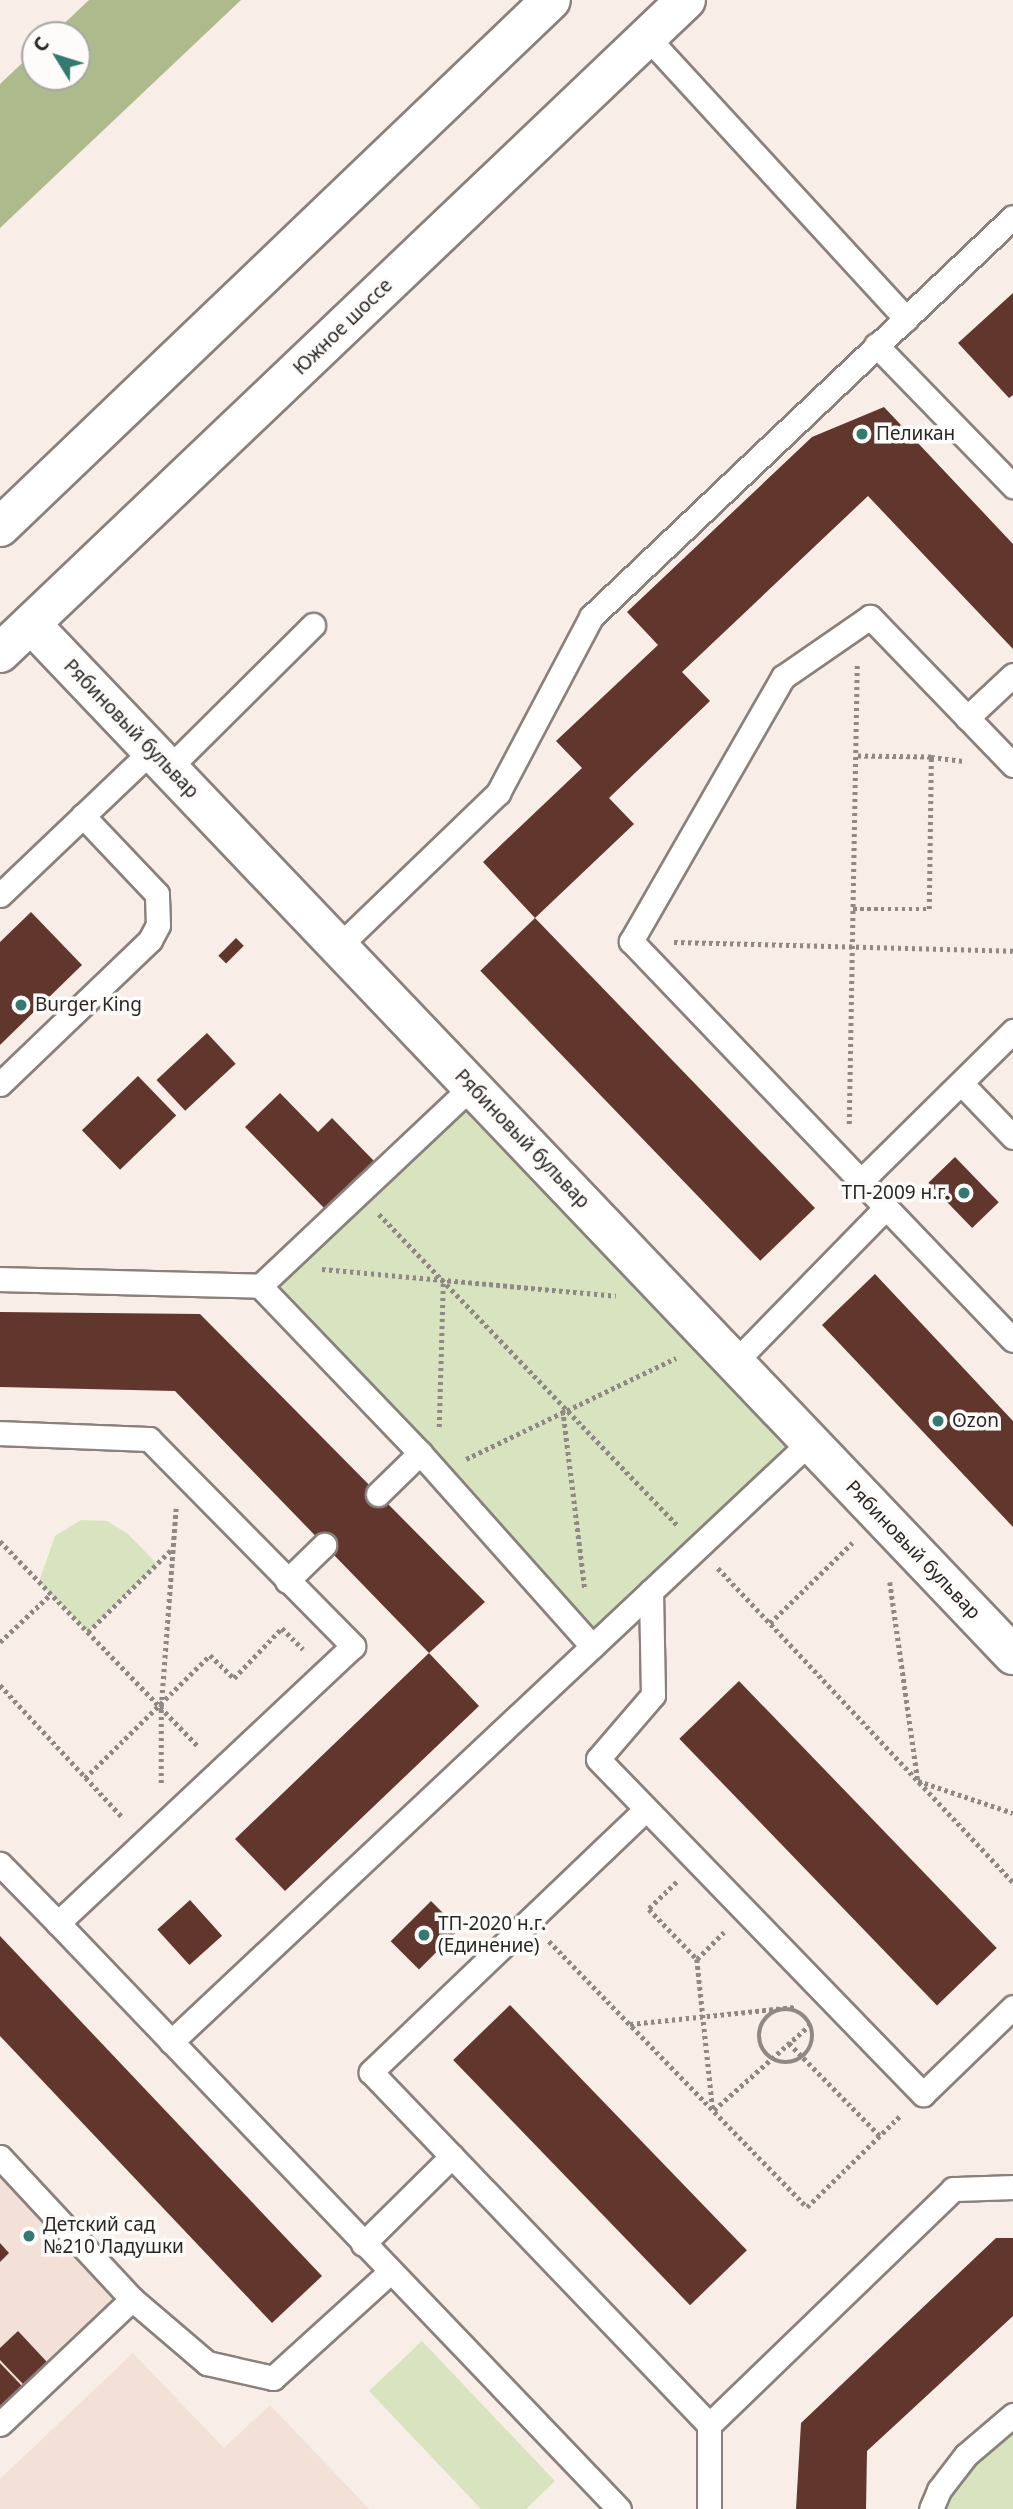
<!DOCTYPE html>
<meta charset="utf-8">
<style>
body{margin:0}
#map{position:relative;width:1013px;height:2509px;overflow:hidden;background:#f8ede7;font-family:"Noto Sans",sans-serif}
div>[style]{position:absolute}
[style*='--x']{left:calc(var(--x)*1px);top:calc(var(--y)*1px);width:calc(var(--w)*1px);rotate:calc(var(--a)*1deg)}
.built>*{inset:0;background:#f3e1d7}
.green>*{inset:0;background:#d8e4bf;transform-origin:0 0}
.forest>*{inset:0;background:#acba8c}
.building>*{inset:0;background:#61362d;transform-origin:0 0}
.path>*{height:4.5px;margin-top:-2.25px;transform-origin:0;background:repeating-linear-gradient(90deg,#8f8884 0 3.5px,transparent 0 7px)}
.path>.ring{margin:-2.25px;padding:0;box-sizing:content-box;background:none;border:4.5px solid #8f8884;border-radius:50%}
.roads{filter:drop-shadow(2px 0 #8b817c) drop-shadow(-2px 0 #8b817c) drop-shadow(0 2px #8b817c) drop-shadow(0 -2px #8b817c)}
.lane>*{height:23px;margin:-11.5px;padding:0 11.5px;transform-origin:11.5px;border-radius:11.5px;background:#fff}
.street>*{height:38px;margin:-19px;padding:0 19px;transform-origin:19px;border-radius:19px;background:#fff}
.primary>*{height:38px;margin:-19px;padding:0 19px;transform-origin:19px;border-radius:19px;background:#fff}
.dots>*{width:19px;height:19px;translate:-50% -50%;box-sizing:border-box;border:4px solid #fefcfb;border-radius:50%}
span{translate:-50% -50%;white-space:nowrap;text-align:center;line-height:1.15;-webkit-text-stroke:7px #fefcfb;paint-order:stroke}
.street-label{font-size:19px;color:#2a2624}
.poi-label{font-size:19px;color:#2a2624}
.left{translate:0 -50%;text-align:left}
.right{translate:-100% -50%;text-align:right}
.north{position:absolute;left:21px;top:21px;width:70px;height:70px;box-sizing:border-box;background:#fefcfb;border:2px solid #a9a6a5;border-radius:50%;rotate:308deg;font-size:19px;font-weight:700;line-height:28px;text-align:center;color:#2a2624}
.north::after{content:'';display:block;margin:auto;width:24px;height:32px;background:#357a70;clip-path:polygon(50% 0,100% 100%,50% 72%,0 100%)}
</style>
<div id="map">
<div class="built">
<div style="clip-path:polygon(0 2174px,118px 2299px,0 2410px)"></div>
<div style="clip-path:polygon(133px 2353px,224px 2448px,270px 2405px,369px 2509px,0 2509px,0 2479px)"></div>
</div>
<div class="green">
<div style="left:472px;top:1086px;width:491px;height:291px;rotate:46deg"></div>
<div style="clip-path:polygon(81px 1520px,107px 1521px,128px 1534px,157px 1564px,88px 1632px,39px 1582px,55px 1536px)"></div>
<div style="clip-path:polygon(422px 2341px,555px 2481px,526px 2509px,481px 2509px,369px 2391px)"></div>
<div style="clip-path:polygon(1013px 2415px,1013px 2509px,931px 2509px)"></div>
</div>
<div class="forest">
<div style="clip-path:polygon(89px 0,241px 0,0 228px,0 84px,35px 51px,35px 77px,77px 77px,77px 35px,52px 35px)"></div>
</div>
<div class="building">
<div style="clip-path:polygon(1013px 293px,1013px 395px,1009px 398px,958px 343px)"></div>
<div style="clip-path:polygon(884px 407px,1013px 544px,1013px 649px,868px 496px,682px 672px,710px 701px,609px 798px,634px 824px,535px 918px,483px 862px,582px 768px,556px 741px,658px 645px,627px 612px,812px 437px)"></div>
<div style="clip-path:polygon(31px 912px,82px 965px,0 1045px,0 942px)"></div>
<div style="left:535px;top:918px;width:403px;height:76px;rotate:46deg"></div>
<div style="left:236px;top:938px;width:11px;height:25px;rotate:45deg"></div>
<div style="left:207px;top:1033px;width:42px;height:69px;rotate:47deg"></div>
<div style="left:138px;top:1076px;width:55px;height:78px;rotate:46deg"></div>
<div style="clip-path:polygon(280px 1093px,318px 1132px,332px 1118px,374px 1161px,325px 1209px,245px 1127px)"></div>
<div style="left:955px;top:1157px;width:63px;height:37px;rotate:46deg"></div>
<div style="clip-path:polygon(875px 1274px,1013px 1421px,1013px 1527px,822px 1325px)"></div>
<div style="clip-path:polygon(0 1312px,200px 1314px,485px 1602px,429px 1653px,479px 1706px,285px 1891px,235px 1839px,429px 1653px,175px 1391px,0 1387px)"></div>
<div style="left:739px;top:1681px;width:371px;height:83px;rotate:46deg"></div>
<div style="left:190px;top:1900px;width:48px;height:44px;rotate:48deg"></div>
<div style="left:431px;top:1901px;width:40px;height:57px;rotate:45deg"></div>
<div style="clip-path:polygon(0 1936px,322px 2276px,272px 2323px,0 2036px)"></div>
<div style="left:510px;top:2005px;width:341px;height:79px;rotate:46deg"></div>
<div style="clip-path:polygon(996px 2238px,1013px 2238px,1013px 2316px,867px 2451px,866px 2509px,796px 2509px,801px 2423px)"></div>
<div style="clip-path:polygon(0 2243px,9px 2253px,0 2262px)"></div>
<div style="clip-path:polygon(18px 2331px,47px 2362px,23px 2384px,0 2360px,0 2348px)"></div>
<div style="clip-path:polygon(0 2363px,22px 2386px,0 2406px)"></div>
</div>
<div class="path">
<div style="--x:931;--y:757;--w:34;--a:7"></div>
<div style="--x:853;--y:909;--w:76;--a:0"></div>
<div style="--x:929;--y:909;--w:152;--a:-89.2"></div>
<div style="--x:931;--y:757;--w:75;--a:-179.2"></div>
<div style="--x:674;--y:942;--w:339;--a:1.5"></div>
<div style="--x:849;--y:1124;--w:460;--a:-89"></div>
<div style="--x:379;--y:1214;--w:432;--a:46.2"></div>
<div style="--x:322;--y:1269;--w:295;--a:5.2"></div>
<div style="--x:563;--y:1410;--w:180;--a:83"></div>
<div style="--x:439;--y:1427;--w:145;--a:-88.4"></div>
<div style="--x:466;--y:1459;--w:233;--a:-25.7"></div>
<div style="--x:0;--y:1541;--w:286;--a:46"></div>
<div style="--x:718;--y:1568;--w:431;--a:46.8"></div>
<div style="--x:890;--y:1582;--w:201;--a:82"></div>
<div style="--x:918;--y:1781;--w:100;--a:18.6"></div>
<div style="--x:770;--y:1623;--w:115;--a:-44.3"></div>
<div style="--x:88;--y:1632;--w:118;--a:-44.7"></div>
<div style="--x:0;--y:1642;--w:70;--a:-43.3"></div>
<div style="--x:0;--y:1685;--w:181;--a:47.2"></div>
<div style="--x:85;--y:1778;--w:175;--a:-44.5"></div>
<div style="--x:210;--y:1655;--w:33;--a:44"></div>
<div style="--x:234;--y:1678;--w:69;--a:-46.2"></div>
<div style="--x:282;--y:1628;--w:30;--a:45"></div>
<div style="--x:161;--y:1783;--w:76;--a:-90"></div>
<div style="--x:161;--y:1707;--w:199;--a:-85.7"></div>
<div style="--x:677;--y:1882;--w:39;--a:136"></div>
<div style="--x:649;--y:1909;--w:69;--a:46.2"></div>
<div style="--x:697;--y:1959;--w:152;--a:84"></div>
<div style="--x:549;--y:1941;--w:371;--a:45.9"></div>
<div style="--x:807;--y:2207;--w:132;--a:-44.4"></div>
<div style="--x:697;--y:1959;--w:38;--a:-45"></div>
<div class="ring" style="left:759px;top:2009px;width:49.5px;height:49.5px"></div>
<div style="--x:630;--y:2024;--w:166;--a:-5.9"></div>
<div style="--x:789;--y:2043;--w:130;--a:45.6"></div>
<div style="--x:714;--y:2110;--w:131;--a:-41.6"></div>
</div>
<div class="roads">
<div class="lane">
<div style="--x:647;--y:37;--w:383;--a:47.4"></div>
<div style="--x:876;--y:345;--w:197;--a:45.8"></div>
<div style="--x:967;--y:718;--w:63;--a:-43.1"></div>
<div style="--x:1013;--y:765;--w:206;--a:-134"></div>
<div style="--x:870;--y:617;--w:106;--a:145.4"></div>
<div style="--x:783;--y:677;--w:305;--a:119.9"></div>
<div style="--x:631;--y:941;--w:552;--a:46.25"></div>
<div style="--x:169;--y:768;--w:203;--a:-44.8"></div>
<div style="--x:0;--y:895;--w:210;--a:-43.6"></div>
<div style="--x:339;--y:946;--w:221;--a:-43.9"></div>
<div style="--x:498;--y:793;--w:199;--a:-62.1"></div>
<div style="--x:591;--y:617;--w:581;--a:-43.47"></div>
<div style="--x:961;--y:1083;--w:75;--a:46.1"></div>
<div style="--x:0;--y:1084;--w:208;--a:-43.8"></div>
<div style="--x:150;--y:940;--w:17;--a:-62"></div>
<div style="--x:158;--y:925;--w:31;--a:-92"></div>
<div style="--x:157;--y:894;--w:108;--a:-133.5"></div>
<div style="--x:861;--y:1181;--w:214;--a:-44.6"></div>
<div style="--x:0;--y:1279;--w:260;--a:1.5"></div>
<div style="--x:260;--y:1286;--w:291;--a:-43.3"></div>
<div style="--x:260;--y:1286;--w:231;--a:46.2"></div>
<div style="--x:420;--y:1453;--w:259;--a:48.3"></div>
<div style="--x:735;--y:1362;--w:216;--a:-45.7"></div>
<div style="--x:0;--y:1433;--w:149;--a:2.3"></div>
<div style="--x:149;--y:1439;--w:291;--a:45.4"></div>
<div style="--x:353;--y:1646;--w:405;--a:136.8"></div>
<div style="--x:58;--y:1923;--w:83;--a:-134.5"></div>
<div style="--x:378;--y:1494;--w:59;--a:-44.3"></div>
<div style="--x:287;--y:1581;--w:52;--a:-44.2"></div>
<div style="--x:651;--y:1591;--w:104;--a:88.9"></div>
<div style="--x:653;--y:1695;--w:84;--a:130.7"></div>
<div style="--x:598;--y:1759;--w:467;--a:45.9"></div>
<div style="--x:923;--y:2094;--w:125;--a:-44"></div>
<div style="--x:646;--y:1809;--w:381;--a:136.3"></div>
<div style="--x:371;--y:2072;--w:489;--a:46.2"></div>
<div style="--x:58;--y:1923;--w:811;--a:46.25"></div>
<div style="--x:171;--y:2042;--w:877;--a:-43.2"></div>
<div style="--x:0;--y:2157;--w:194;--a:47.1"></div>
<div style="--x:132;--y:2299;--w:99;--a:40.5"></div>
<div style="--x:207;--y:2363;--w:68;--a:12.8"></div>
<div style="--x:273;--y:2378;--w:158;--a:-42.2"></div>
<div style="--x:363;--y:2244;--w:125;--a:-44.7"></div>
<div style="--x:0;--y:2424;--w:182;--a:-43.4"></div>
<div style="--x:709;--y:2509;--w:84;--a:-90"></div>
<div style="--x:709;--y:2425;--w:339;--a:-44"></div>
<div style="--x:953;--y:2189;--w:60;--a:-1.9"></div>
<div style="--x:931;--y:2509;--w:21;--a:-67"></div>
<div style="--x:939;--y:2490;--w:44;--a:-52.4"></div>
<div style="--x:966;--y:2455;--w:62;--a:-40.4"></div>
</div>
<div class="street">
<div style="--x:31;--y:624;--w:1424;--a:46.39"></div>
</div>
<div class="primary">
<div style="--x:0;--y:527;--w:762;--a:-43.72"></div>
<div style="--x:0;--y:653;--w:947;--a:-43.59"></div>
</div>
</div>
<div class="dots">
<div style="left:862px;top:434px;background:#357a70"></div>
<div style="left:21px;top:1005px;background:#357a70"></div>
<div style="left:964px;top:1193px;background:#357a70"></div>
<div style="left:938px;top:1421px;background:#357a70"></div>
<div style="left:424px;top:1935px;background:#357a70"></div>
<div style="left:29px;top:2236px;background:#357a70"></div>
</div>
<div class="street-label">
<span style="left:343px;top:327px;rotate:-44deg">Южное шоссе</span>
<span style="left:131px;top:729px;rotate:46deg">Рябиновый бульвар</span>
<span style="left:522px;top:1139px;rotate:46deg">Рябиновый бульвар</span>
<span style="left:913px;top:1550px;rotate:46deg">Рябиновый бульвар</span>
</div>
<div class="poi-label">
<span class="left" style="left:876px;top:434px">Пеликан</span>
<span class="left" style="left:35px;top:1005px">Burger King</span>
<span class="right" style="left:950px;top:1193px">ТП-2009 н.г.</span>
<span class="left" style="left:952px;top:1421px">Ozon</span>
<span class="left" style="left:438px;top:1935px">ТП-2020 н.г.<br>(Единение)</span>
<span class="left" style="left:43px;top:2236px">Детский сад<br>№210 Ладушки</span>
</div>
<div class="north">С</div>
</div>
